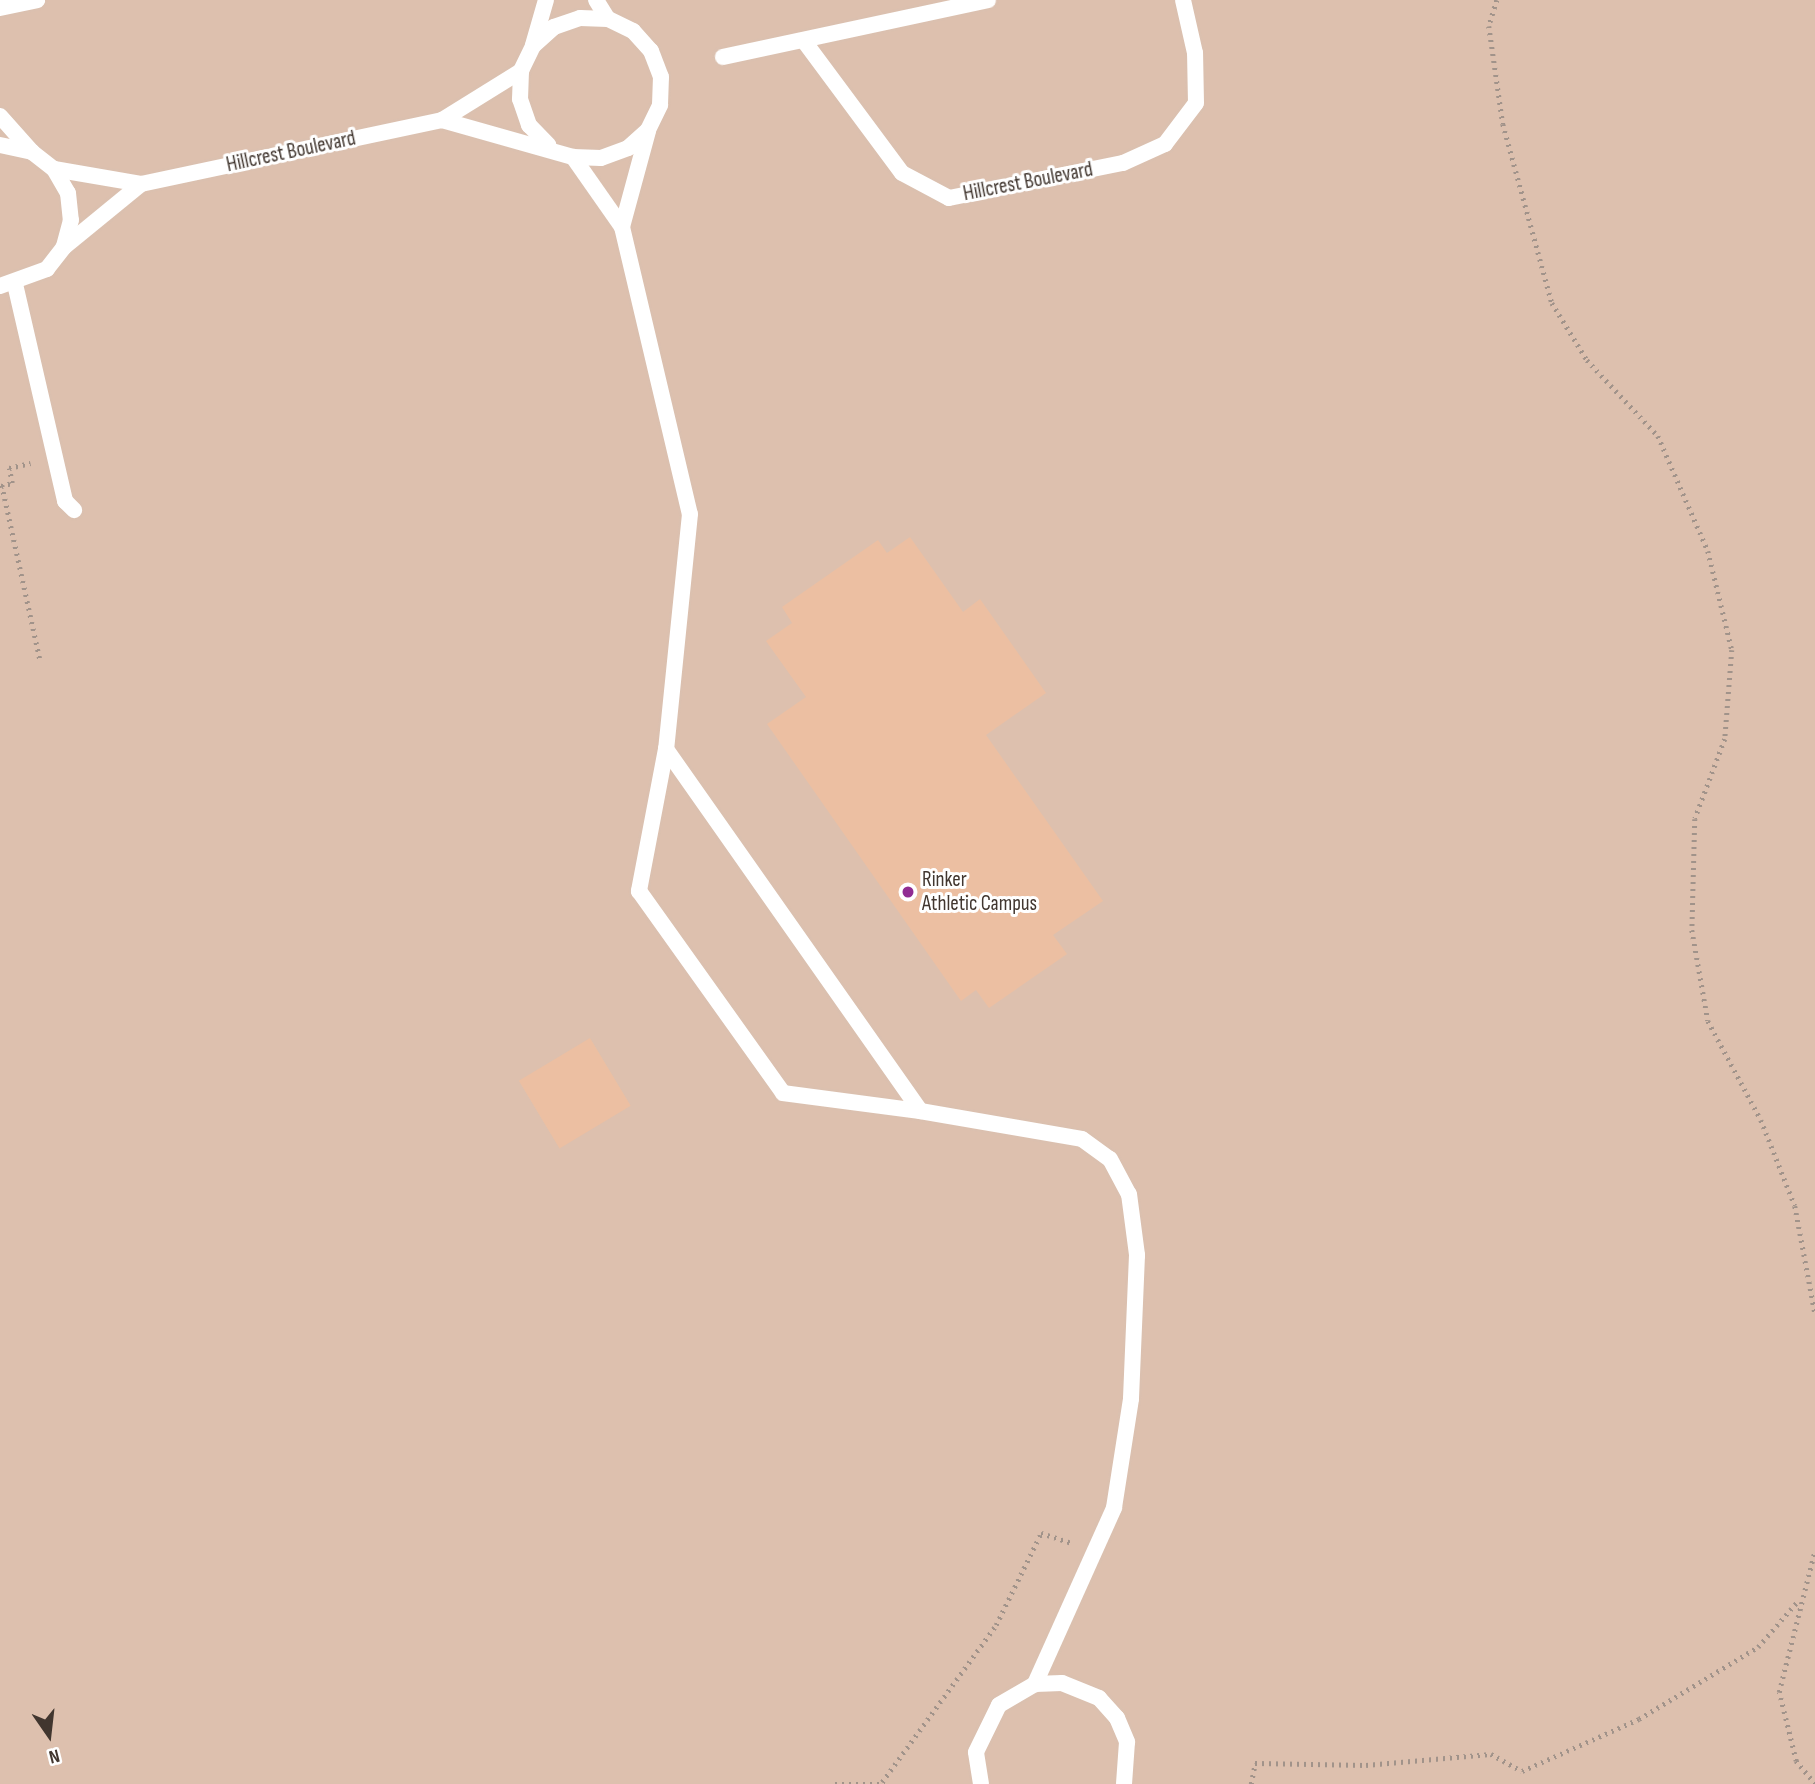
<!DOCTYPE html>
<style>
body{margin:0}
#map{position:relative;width:1815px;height:1784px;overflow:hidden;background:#fbeae0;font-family:"Sofia Sans Condensed",sans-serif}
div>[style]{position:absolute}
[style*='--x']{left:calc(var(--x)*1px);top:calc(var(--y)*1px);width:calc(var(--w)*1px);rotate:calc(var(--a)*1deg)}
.green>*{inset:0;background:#ddc0ae;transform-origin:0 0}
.building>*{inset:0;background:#ecbfa2;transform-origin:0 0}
.path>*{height:4.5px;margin-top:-2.25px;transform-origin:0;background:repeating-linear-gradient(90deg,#a1938a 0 2px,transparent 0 7px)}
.roads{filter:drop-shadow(2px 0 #dbc0af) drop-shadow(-2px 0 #dbc0af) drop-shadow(0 2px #dbc0af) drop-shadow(0 -2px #dbc0af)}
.lane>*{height:16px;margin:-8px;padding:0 8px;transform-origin:8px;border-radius:8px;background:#fff}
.dots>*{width:19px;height:19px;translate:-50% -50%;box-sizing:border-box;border:4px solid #fff;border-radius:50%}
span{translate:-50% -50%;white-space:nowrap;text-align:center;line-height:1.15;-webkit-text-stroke:6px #fff;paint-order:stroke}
.street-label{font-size:21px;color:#41362f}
.poi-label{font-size:21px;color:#41362f}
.left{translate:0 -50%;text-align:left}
.north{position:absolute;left:14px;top:1700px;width:70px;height:70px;-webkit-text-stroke:5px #fff;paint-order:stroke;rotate:166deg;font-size:19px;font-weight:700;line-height:28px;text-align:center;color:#41362f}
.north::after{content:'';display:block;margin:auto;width:24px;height:32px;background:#41362f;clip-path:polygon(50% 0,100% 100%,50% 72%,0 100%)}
</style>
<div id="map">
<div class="green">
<div style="left:0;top:0;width:1815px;height:1784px"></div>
</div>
<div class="building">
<div style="clip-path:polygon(910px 537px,963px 612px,980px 599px,1046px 693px,986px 735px,1103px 901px,1053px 935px,1067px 954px,989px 1008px,976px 990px,961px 1001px,767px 724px,806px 697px,766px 641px,792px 623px,782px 607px,878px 540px,887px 553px)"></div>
<div style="left:590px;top:1038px;width:79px;height:83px;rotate:59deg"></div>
</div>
<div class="path">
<div style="--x:1497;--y:0;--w:27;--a:107"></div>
<div style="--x:1489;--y:26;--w:99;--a:81.9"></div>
<div style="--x:1503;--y:124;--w:186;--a:74.7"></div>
<div style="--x:1552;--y:303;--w:67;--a:58.4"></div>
<div style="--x:1587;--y:360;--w:104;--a:46.9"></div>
<div style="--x:1658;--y:436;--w:125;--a:66.5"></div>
<div style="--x:1708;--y:551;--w:102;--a:76.4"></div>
<div style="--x:1732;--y:650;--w:89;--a:94.5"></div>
<div style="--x:1725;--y:739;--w:85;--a:110.6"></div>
<div style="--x:1695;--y:819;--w:111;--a:91.5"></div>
<div style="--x:1692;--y:930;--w:92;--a:80"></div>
<div style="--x:1708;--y:1021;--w:112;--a:61.8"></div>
<div style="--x:1761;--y:1120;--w:92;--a:68.4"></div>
<div style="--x:1795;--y:1206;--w:109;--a:79.4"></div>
<div style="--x:2;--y:485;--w:179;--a:77.7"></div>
<div style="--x:1;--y:486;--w:11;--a:-15"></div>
<div style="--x:12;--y:483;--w:15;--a:-101"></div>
<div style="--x:9;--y:468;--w:22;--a:-13"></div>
<div style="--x:882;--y:1782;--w:194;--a:-54"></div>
<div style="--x:996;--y:1625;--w:102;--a:-63.9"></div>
<div style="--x:1041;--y:1533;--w:32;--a:18"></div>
<div style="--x:835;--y:1784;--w:50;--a:0"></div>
<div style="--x:1251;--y:1784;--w:21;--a:-79"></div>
<div style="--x:1255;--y:1763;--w:111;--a:1"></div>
<div style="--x:1366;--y:1765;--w:125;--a:-5"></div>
<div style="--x:1491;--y:1754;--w:35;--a:29"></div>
<div style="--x:1522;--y:1771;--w:128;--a:-24"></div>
<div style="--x:1639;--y:1719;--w:139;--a:-31.2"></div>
<div style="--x:1758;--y:1647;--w:60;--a:-49.1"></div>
<div style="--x:1815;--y:1784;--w:30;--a:-130"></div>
<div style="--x:1796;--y:1761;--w:71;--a:-103.8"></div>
<div style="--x:1779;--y:1692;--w:146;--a:-75.8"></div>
</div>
<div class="roads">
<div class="lane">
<div style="--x:596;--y:0;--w:22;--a:58"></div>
<div style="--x:0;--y:8;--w:38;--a:-12"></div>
<div style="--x:804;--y:41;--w:164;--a:53.4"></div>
<div style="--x:902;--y:173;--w:53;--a:28"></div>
<div style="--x:949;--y:198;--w:177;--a:-11.4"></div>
<div style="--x:1123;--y:163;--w:46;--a:-24.3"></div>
<div style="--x:1165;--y:144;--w:51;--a:-52.9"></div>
<div style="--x:1196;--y:103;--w:50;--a:-91.1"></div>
<div style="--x:1195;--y:53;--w:54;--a:-102.8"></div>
<div style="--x:533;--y:45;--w:47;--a:-73.9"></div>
<div style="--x:723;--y:57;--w:271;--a:-12.1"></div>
<div style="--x:0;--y:116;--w:48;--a:48.4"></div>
<div style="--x:442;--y:120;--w:136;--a:15.8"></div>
<div style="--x:573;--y:157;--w:28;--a:2"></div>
<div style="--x:601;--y:158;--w:29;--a:-20"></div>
<div style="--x:628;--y:148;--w:27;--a:-42"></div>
<div style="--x:648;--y:130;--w:28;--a:-64"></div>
<div style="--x:660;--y:105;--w:28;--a:-88"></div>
<div style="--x:661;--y:77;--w:28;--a:-111"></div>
<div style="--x:651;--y:51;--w:27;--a:-132"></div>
<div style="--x:633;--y:31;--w:28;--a:-154"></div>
<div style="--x:608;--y:19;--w:28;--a:-178"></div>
<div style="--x:580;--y:18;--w:28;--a:161"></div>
<div style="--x:554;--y:27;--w:28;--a:138"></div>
<div style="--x:533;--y:46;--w:28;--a:116"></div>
<div style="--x:521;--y:71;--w:28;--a:92"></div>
<div style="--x:520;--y:99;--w:28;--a:71"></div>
<div style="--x:529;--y:125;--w:28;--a:46"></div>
<div style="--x:0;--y:145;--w:33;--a:12"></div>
<div style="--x:32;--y:152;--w:28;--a:38"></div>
<div style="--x:54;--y:169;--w:28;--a:60"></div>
<div style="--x:68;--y:193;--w:27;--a:84"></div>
<div style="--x:71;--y:220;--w:28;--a:105"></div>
<div style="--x:64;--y:247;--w:28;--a:128"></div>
<div style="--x:47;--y:269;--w:50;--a:160.1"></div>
<div style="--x:573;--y:157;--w:85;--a:55"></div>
<div style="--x:622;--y:227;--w:295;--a:76.7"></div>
<div style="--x:690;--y:514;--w:236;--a:95.8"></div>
<div style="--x:666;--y:749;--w:442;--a:54.9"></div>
<div style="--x:920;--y:1111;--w:164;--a:9.8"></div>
<div style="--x:1082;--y:1139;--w:34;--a:36"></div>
<div style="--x:1110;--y:1159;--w:40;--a:62"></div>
<div style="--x:1129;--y:1194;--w:62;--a:82.5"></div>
<div style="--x:1137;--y:1255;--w:144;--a:92.4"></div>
<div style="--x:1131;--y:1399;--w:110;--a:98.9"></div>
<div style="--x:1114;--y:1508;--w:193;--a:114.2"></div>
<div style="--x:54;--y:169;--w:88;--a:9.8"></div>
<div style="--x:141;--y:184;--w:308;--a:-12"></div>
<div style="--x:442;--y:120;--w:93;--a:-31.8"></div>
<div style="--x:622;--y:227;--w:99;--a:-74.8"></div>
<div style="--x:64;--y:247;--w:99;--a:-39.3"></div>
<div style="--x:15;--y:284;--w:223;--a:77"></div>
<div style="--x:65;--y:501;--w:13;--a:45"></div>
<div style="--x:666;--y:749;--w:145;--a:100.8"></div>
<div style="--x:639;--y:891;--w:248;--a:54.5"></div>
<div style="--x:783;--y:1093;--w:138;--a:7.5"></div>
<div style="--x:981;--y:1784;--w:32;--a:-99"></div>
<div style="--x:976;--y:1752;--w:52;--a:-63.9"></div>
<div style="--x:999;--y:1705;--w:42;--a:-30.3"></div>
<div style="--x:1035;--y:1684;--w:27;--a:-2"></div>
<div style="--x:1062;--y:1683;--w:40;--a:22"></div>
<div style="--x:1099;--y:1698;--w:27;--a:48"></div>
<div style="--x:1117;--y:1718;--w:26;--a:67"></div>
<div style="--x:1127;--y:1742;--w:42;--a:94.1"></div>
</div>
</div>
<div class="dots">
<div style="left:908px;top:892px;background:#912c92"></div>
</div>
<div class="street-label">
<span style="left:291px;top:152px;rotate:-12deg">Hillcrest Boulevard</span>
<span style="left:1028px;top:182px;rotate:-11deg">Hillcrest Boulevard</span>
</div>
<div class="poi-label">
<span class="left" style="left:922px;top:892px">Rinker<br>Athletic Campus</span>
</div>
<div class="north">N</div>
</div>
